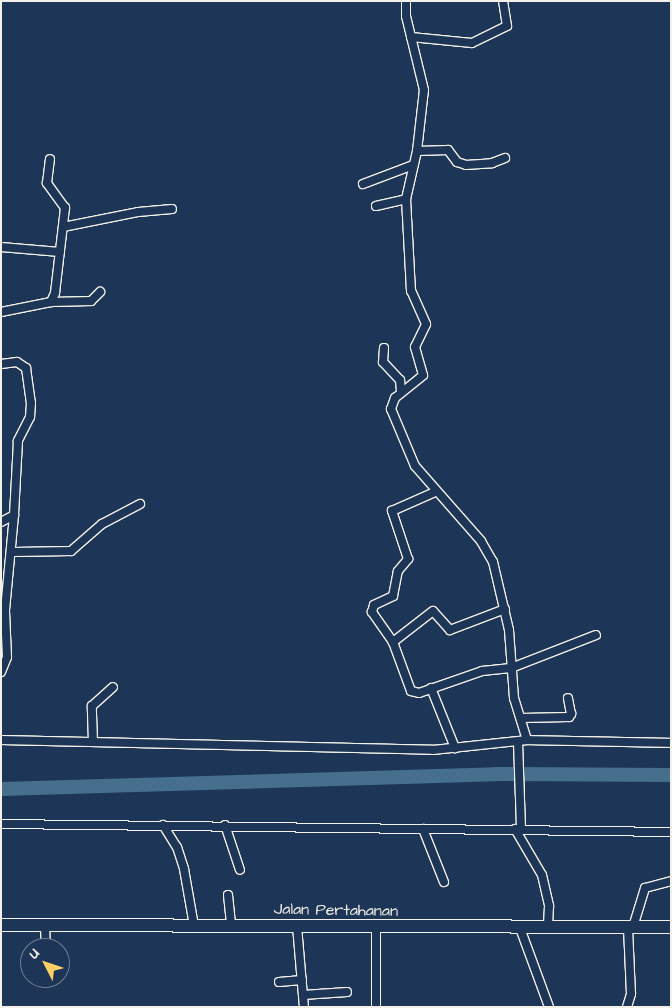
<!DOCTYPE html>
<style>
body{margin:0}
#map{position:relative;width:672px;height:1008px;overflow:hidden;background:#1d3557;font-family:"Architects Daughter",sans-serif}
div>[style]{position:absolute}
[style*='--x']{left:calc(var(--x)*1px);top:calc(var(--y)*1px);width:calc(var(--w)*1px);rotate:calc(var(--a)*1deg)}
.river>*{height:14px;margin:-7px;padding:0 7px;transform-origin:7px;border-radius:7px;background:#456f8c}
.roads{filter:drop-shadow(1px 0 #f4f1e8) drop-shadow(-1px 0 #f4f1e8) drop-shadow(0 1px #f4f1e8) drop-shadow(0 -1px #f4f1e8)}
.minor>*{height:8px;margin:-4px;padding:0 4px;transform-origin:4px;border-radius:4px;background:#1d3557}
.trunk>*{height:12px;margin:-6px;padding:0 6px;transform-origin:6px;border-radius:6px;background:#1d3557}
span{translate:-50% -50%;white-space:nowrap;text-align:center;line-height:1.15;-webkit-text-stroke:4.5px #1d3557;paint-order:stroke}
.street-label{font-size:16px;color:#f4f1e8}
.frame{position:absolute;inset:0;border:2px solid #f4f1e8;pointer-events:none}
.north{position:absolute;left:20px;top:938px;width:50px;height:50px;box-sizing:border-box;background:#1d3557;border:1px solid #738091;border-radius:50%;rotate:311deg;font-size:14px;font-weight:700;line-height:20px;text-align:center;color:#f4f1e8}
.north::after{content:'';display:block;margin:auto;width:18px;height:22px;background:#ffd166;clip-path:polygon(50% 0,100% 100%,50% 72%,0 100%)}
</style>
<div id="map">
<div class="river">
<div style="--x:1;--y:789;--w:495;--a:-1.7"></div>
<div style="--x:496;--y:774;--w:175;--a:0.3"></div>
</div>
<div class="roads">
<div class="minor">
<div style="--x:411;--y:37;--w:61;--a:5.6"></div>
<div style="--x:472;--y:43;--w:39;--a:-26"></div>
<div style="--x:507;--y:26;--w:25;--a:-99"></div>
<div style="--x:417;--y:151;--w:31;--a:-2"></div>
<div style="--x:448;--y:150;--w:15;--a:53"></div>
<div style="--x:457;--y:162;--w:9;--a:18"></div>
<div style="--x:466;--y:165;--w:26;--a:-4"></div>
<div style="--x:492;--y:163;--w:14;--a:-21"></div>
<div style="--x:363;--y:184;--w:53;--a:-20.8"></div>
<div style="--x:376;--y:206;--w:31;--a:-13"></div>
<div style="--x:63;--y:227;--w:76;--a:-11.3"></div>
<div style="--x:138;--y:212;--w:34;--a:-5"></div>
<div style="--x:1;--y:247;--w:59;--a:4.8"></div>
<div style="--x:51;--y:302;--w:40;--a:-1.4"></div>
<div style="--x:91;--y:301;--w:13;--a:-45"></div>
<div style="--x:1;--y:312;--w:51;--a:-11.3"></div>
<div style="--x:51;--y:302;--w:10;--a:-66"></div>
<div style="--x:55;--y:293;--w:86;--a:-83.3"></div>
<div style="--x:65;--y:208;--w:31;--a:-126"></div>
<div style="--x:47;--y:183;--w:24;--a:-83"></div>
<div style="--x:384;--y:348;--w:14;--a:94"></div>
<div style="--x:383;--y:362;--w:25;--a:47"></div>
<div style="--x:400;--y:380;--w:12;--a:85"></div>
<div style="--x:1;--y:364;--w:16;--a:-7"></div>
<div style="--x:17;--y:362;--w:11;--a:34"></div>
<div style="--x:26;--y:368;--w:35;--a:82"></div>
<div style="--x:31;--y:403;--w:14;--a:94"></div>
<div style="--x:30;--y:417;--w:27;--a:117"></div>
<div style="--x:18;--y:441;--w:74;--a:93.1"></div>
<div style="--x:1;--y:522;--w:15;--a:-28"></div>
<div style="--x:14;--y:515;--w:96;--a:95.4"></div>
<div style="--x:13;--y:552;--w:58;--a:-1"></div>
<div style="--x:71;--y:551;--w:41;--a:-41.1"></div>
<div style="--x:102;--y:524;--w:43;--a:-27.8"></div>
<div style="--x:505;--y:609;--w:59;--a:159.1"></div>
<div style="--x:450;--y:630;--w:25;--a:-132"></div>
<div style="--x:433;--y:611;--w:51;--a:142.2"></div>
<div style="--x:393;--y:642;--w:52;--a:69.8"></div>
<div style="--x:411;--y:691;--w:8;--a:14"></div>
<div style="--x:419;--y:693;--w:67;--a:-19.2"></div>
<div style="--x:482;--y:671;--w:29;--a:-6"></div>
<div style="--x:511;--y:668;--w:91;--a:-21.2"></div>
<div style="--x:393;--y:642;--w:37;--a:-125"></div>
<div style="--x:372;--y:612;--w:7;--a:-74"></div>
<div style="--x:374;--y:605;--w:21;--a:-25"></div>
<div style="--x:393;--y:596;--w:25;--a:-79"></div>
<div style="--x:398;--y:571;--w:16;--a:-50"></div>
<div style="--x:408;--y:559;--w:51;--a:-108.4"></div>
<div style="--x:392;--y:511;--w:47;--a:-23.8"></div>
<div style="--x:1;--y:672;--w:16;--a:-68"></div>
<div style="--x:7;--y:657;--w:46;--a:-92.5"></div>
<div style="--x:5;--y:611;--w:3;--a:180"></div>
<div style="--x:431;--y:688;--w:65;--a:68.2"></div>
<div style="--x:521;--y:718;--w:48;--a:-1.2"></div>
<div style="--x:569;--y:717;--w:4;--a:-56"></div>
<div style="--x:571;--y:714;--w:16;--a:-101"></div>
<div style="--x:1;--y:740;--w:432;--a:1.3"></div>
<div style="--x:433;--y:750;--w:95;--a:-6.1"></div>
<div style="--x:527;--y:740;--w:44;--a:-107.2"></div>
<div style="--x:514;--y:698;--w:68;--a:-94.2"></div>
<div style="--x:509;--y:630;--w:70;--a:-103.2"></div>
<div style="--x:493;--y:562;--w:24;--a:-120"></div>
<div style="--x:481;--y:541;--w:100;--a:-131.3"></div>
<div style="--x:415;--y:466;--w:62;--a:-112.8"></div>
<div style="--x:391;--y:409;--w:12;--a:-70"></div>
<div style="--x:395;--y:398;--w:36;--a:-39"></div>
<div style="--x:423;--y:375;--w:29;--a:-106"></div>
<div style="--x:415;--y:347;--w:25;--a:-64"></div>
<div style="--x:426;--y:324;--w:36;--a:-114"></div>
<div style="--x:411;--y:291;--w:92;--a:-93.1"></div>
<div style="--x:406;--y:199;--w:49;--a:-77.1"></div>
<div style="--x:417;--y:151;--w:61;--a:-83.5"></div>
<div style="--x:424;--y:90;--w:76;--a:-103.7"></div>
<div style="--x:406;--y:16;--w:15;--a:-90"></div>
<div style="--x:527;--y:740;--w:144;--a:1.2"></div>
<div style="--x:93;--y:742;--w:36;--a:-92"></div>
<div style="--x:92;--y:706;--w:28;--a:-42"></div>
<div style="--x:518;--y:742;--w:87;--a:88"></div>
<div style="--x:1;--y:824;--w:670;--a:0.68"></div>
<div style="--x:163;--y:825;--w:26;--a:58"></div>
<div style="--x:177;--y:847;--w:23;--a:72"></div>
<div style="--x:184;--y:869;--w:58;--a:80"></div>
<div style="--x:225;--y:825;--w:47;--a:71.6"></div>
<div style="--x:423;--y:829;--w:57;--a:68.4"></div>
<div style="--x:515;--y:829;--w:53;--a:59.6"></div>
<div style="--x:542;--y:875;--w:32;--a:77"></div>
<div style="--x:549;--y:906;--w:21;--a:93"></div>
<div style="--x:228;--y:895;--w:30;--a:84"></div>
<div style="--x:45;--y:925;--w:23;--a:88"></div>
<div style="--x:297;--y:926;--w:81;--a:85.1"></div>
<div style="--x:376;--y:927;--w:80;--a:90"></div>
<div style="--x:633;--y:927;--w:41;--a:-72.9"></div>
<div style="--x:645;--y:888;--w:27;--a:-15"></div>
<div style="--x:520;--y:928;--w:84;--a:69.8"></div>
<div style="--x:48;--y:978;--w:1;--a:90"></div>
<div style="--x:279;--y:982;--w:23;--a:-5"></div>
<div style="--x:303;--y:995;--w:44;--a:-3.9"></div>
<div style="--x:627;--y:1007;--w:14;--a:-73"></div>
<div style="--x:631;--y:994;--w:67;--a:-92.6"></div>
</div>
<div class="trunk">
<div style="--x:1;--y:925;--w:670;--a:0.17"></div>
</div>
</div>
<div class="street-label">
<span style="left:336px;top:910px;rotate:1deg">Jalan Pertahanan</span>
</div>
<div class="frame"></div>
<div class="north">U</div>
</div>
